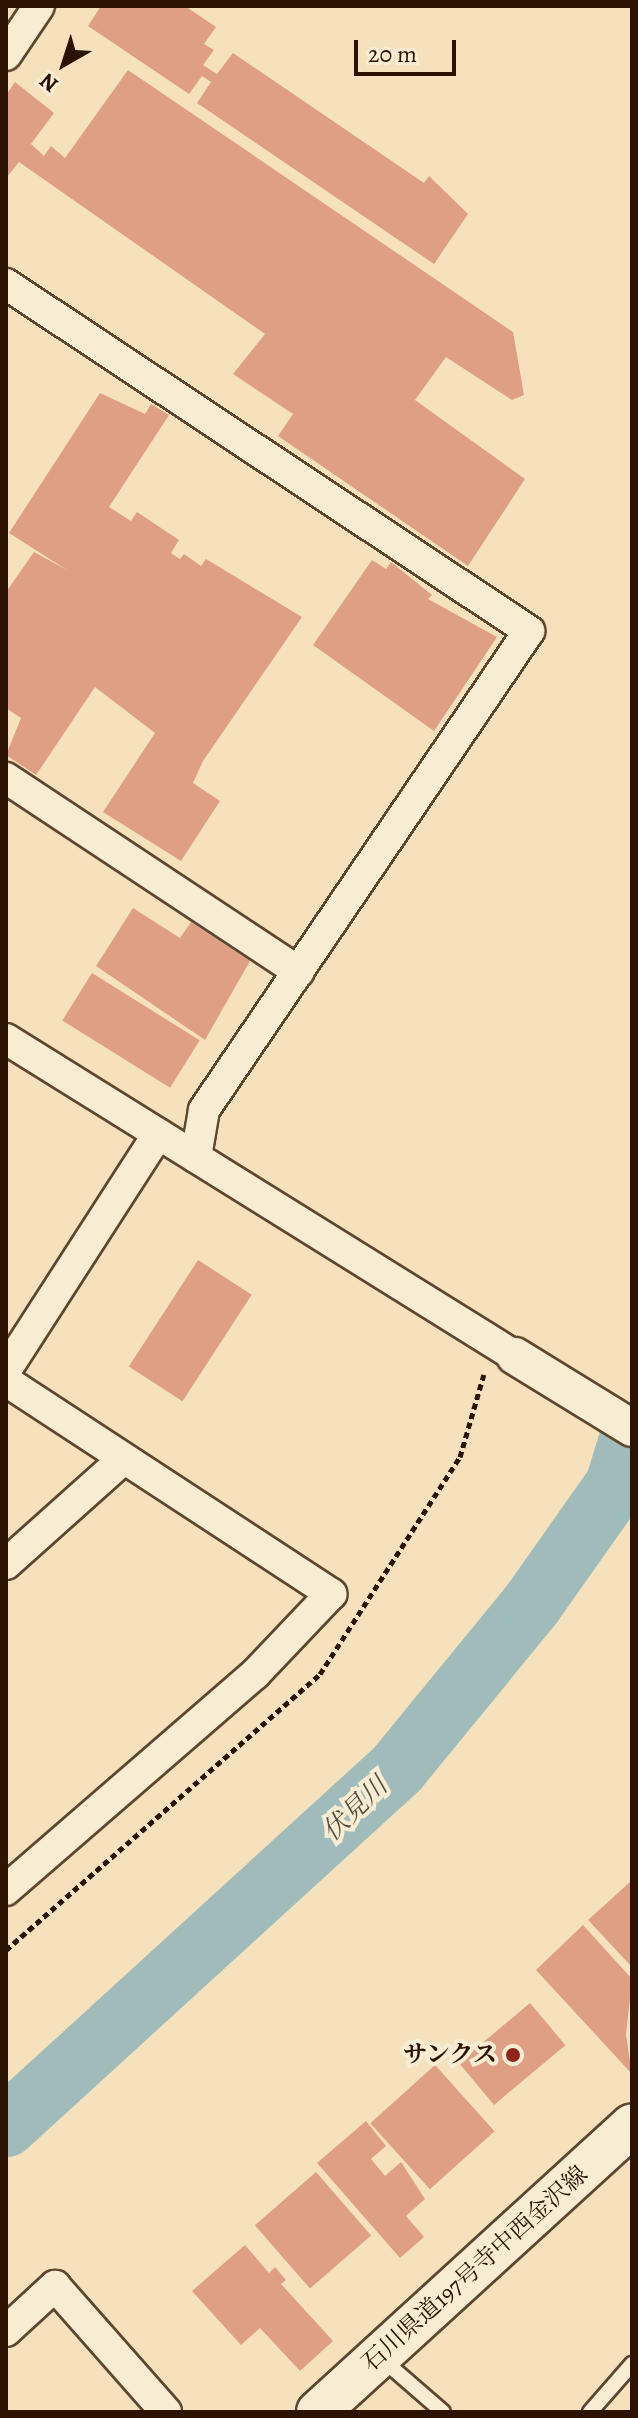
<!DOCTYPE html>
<meta charset="utf-8">
<style>
body{margin:0}
#map{position:relative;width:638px;height:2418px;overflow:hidden;background:#f5e2bc;font-family:Alegreya,"Noto Serif JP",serif}
div>[style]{position:absolute}
[style*='--x']{left:calc(var(--x)*1px);top:calc(var(--y)*1px);width:calc(var(--w)*1px);rotate:calc(var(--a)*1deg)}
.river>*{height:62px;margin:-31px;padding:0 31px;transform-origin:31px;border-radius:31px;background:#9fbcba}
.building>*{inset:0;background:#df9f84;transform-origin:0 0}
.path>*{height:5px;margin-top:-2.5px;transform-origin:0;background:repeating-linear-gradient(90deg,#2c1200 0 6px,transparent 0 10px)}
.roads{filter:drop-shadow(2px 0 #5e462f) drop-shadow(-2px 0 #5e462f) drop-shadow(0 2px #5e462f) drop-shadow(0 -2px #5e462f)}
.service>*{height:14px;margin:-7px;padding:0 7px;transform-origin:7px;border-radius:7px;background:#f8ecd3}
.minor>*{height:30px;margin:-15px;padding:0 15px;transform-origin:15px;border-radius:15px;background:#f8ecd3}
.tertiary>*{height:36px;margin:-18px;padding:0 18px;transform-origin:18px;border-radius:18px;background:#f8ecd3}
.secondary>*{height:42px;margin:-21px;padding:0 21px;transform-origin:21px;border-radius:21px;background:#f8ecd3}
.dots>*{width:22px;height:22px;translate:-50% -50%;box-sizing:border-box;border:4px solid #f8ecd3;border-radius:50%}
span{translate:-50% -50%;white-space:nowrap;text-align:center;line-height:1.15;-webkit-text-stroke:8px #f8ecd3;paint-order:stroke}
.poi-label{font-size:24px;color:#2c1200;font-weight:700}
.right{translate:-100% -50%;text-align:right}
.street-label{font-size:24px;color:#2c1200}
.water-label{font-size:26px;color:#544e41;font-style:italic}
.frame{position:absolute;inset:0;border:8px solid #2c1200;pointer-events:none}
.north{position:absolute;left:24px;top:24px;width:80px;height:80px;-webkit-text-stroke:6px #f8ecd3;paint-order:stroke;rotate:219deg;font-size:22px;font-weight:700;line-height:32px;text-align:center;color:#2c1200}
.north::after{content:'';display:block;margin:auto;width:28px;height:36px;background:#2c1200;clip-path:polygon(50% 0,100% 100%,50% 72%,0 100%)}
.scale{position:absolute;left:354px;top:40px;width:102px;height:36px;box-sizing:border-box;border:4px solid #2c1200;border-top:0;padding-left:10px;font-size:24px;line-height:28px;white-space:nowrap;color:#2c1200;-webkit-text-stroke:6px #f8ecd3;paint-order:stroke}
</style>
<div id="map">
<div class="river">
<div style="--x:6;--y:2126;--w:529;--a:-42.4"></div>
<div style="--x:397;--y:1769;--w:213;--a:-50.7"></div>
<div style="--x:532;--y:1604;--w:146;--a:-54.8"></div>
<div style="--x:616;--y:1485;--w:54;--a:-72.9"></div>
</div>
<div class="building">
<div style="clip-path:polygon(101px 6px,185px 6px,216px 27px,204px 44px,214px 50px,203px 65px,217px 74px,233px 53px,424px 183px,429px 176px,468px 214px,434px 264px,197px 103px,211px 82px,202px 76px,189px 94px,88px 26px)"></div>
<div style="clip-path:polygon(128px 70px,513px 332px,524px 395px,512px 400px,446px 357px,415px 400px,525px 479px,468px 566px,278px 436px,293px 414px,233px 374px,265px 334px,19px 162px,6px 178px,6px 95px,15px 82px,54px 113px,31px 144px,44px 156px,51px 146px,65px 158px)"></div>
<div style="clip-path:polygon(100px 393px,145px 414px,151px 404px,169px 415px,109px 507px,131px 521px,137px 512px,179px 540px,171px 553px,180px 559px,184px 554px,201px 566px,206px 559px,302px 617px,203px 761px,193px 783px,220px 801px,181px 861px,103px 812px,155px 733px,95px 687px,36px 775px,6px 755px,21px 718px,6px 708px,6px 592px,34px 552px,67px 570px,9px 533px)"></div>
<div style="clip-path:polygon(372px 560px,386px 569px,391px 562px,432px 595px,428px 599px,497px 637px,434px 731px,313px 645px)"></div>
<div style="clip-path:polygon(133px 908px,180px 938px,191px 922px,250px 961px,205px 1040px,96px 966px)"></div>
<div style="left:92px;top:973px;width:127px;height:56px;rotate:32deg"></div>
<div style="left:198px;top:1260px;width:64px;height:127px;rotate:33deg"></div>
<div style="clip-path:polygon(630px 1882px,632px 1884px,632px 1967px,588px 1920px)"></div>
<div style="clip-path:polygon(583px 1925px,632px 1979px,626px 2035px,632px 2074px,536px 1970px)"></div>
<div style="left:530px;top:2003px;width:55px;height:93px;rotate:50deg"></div>
<div style="left:435px;top:2065px;width:89px;height:87px;rotate:48deg"></div>
<div style="clip-path:polygon(366px 2121px,386px 2146px,371px 2159px,385px 2176px,401px 2162px,425px 2199px,406px 2216px,424px 2237px,400px 2258px,317px 2163px)"></div>
<div style="left:316px;top:2172px;width:84px;height:81px;rotate:49deg"></div>
<div style="clip-path:polygon(245px 2245px,269px 2273px,275px 2267px,286px 2280px,281px 2284px,333px 2341px,300px 2371px,260px 2328px,241px 2345px,192px 2291px)"></div>
</div>
<div class="path">
<div style="--x:6;--y:1950;--w:418;--a:-41.3"></div>
<div style="--x:320;--y:1674;--w:258;--a:-57.2"></div>
<div style="--x:460;--y:1457;--w:86;--a:-73.9"></div>
</div>
<div class="roads">
<div class="service">
<div style="--x:383;--y:2360;--w:79;--a:40.9"></div>
<div style="--x:590;--y:2412;--w:64;--a:-48.8"></div>
</div>
<div class="minor">
<div style="--x:6;--y:55;--w:59;--a:-56"></div>
<div style="--x:6;--y:284;--w:628;--a:33.56"></div>
<div style="--x:529;--y:631;--w:579;--a:124.16"></div>
<div style="--x:204;--y:1110;--w:48;--a:99.7"></div>
<div style="--x:6;--y:778;--w:351;--a:33.5"></div>
<div style="--x:6;--y:1039;--w:600;--a:31.91"></div>
<div style="--x:6;--y:1370;--w:281;--a:-57.2"></div>
<div style="--x:6;--y:1381;--w:389;--a:33.2"></div>
<div style="--x:331;--y:1594;--w:110;--a:133.5"></div>
<div style="--x:255;--y:1674;--w:330;--a:139.1"></div>
<div style="--x:6;--y:1564;--w:153;--a:-41.8"></div>
<div style="--x:6;--y:2331;--w:67;--a:-42.6"></div>
<div style="--x:55;--y:2286;--w:168;--a:48.6"></div>
</div>
<div class="tertiary">
<div style="--x:515;--y:1356;--w:137;--a:31.6"></div>
</div>
<div class="secondary">
<div style="--x:318;--y:2412;--w:425;--a:-42.4"></div>
</div>
</div>
<div class="dots">
<div style="left:513px;top:2055px;background:#8f2418"></div>
</div>
<div class="poi-label">
<span class="right" style="left:497px;top:2055px">サンクス</span>
</div>
<div class="street-label">
<span style="left:475px;top:2269px;rotate:-42deg">石川県道197号寺中西金沢線</span>
</div>
<div class="water-label">
<span style="left:355px;top:1809px;rotate:-44deg">伏見川</span>
</div>
<div class="frame"></div>
<div class="north">N</div>
<div class="scale">20 m</div>
</div>
